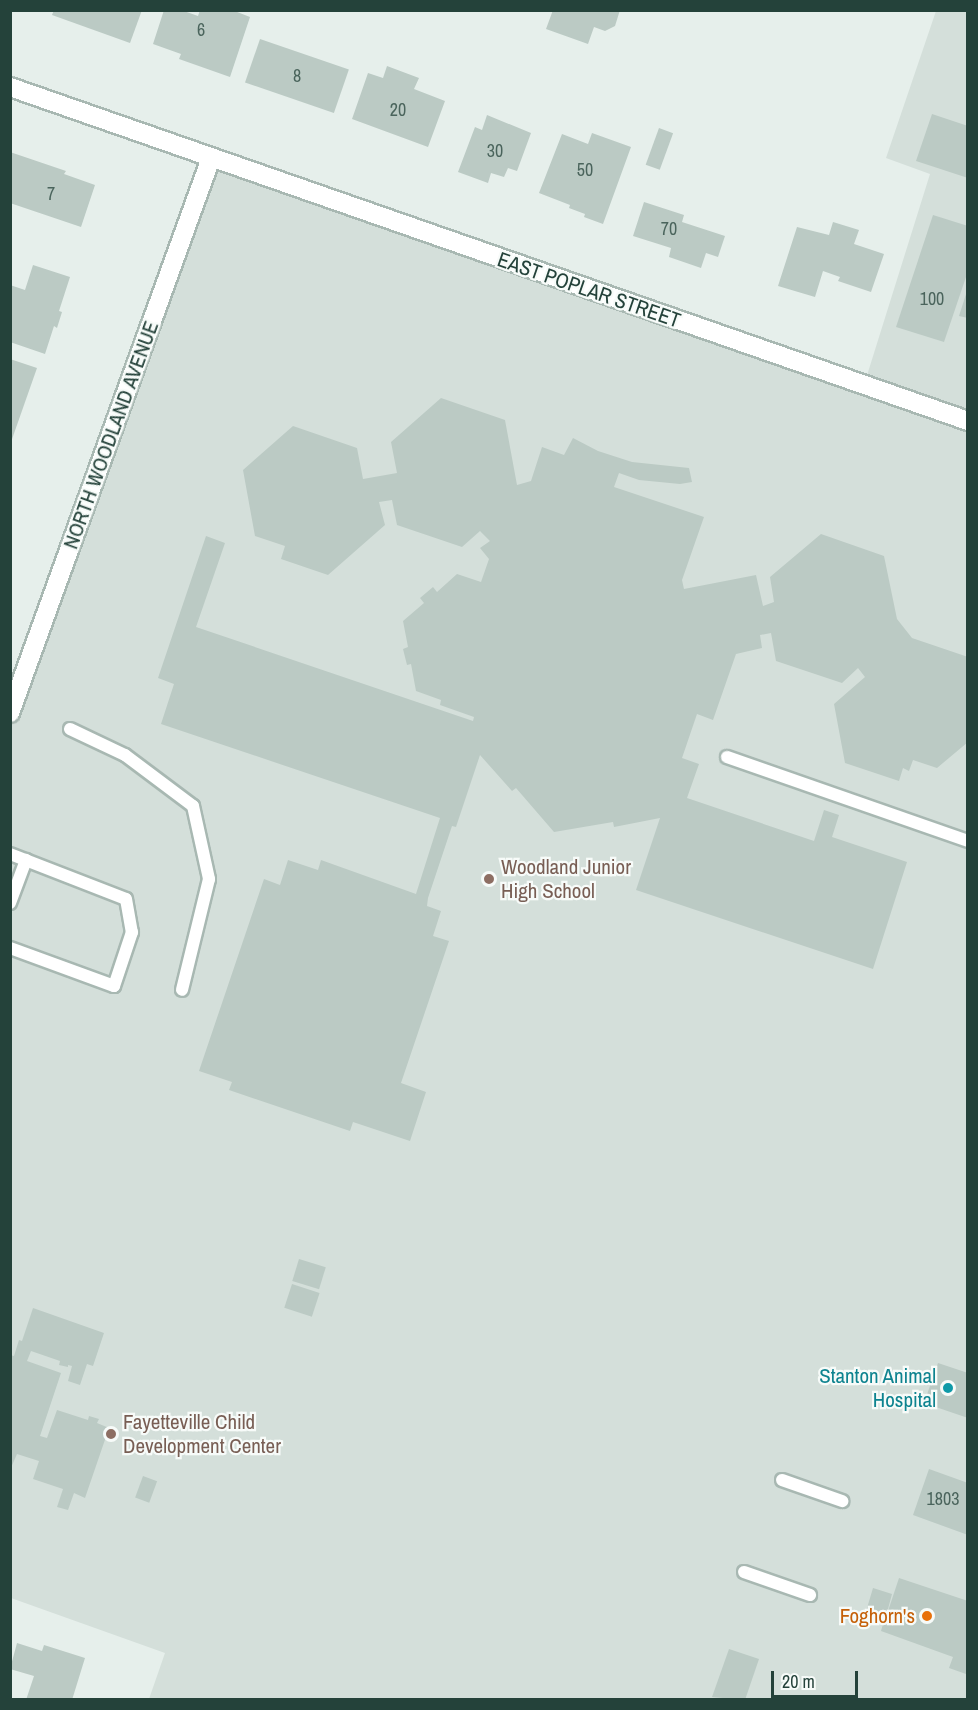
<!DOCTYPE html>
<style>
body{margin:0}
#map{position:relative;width:978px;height:1710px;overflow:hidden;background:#e6efeb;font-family:"Archivo Narrow",sans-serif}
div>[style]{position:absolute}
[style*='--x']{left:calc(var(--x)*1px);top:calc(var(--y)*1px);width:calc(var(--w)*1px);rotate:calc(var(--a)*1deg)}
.built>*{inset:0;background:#d4dfda}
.building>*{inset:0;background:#bbcac4;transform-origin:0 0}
.roads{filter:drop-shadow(2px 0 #a8b8b2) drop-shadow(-2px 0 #a8b8b2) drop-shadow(0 2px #a8b8b2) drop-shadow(0 -2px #a8b8b2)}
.lane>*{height:12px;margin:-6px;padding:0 6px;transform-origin:6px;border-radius:6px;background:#fff}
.street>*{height:18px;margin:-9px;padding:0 9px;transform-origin:9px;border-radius:9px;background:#fff}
.dots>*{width:16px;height:16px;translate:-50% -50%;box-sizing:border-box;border:3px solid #f7fbf9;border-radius:50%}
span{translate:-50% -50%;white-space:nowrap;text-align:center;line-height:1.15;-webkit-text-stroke:4.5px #f7fbf9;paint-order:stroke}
.number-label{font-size:18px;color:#4a645c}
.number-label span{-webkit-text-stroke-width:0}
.street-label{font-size:21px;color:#24423a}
.education-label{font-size:21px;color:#785e54}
.left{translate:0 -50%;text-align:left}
.culture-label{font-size:21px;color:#0d838f}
.right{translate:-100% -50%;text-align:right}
.food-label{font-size:21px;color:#c56008}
.frame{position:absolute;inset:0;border:12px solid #24423a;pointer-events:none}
.scale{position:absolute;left:771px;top:1671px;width:87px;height:27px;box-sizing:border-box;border:3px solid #24423a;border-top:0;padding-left:8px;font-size:18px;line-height:21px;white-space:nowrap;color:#24423a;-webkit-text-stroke:4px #f7fbf9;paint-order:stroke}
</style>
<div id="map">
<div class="built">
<div style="clip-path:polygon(936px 11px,967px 11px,967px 1699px,149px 1699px,165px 1653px,11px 1598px,10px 713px,211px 158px,864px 385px,930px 174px,886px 158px)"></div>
</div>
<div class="building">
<div style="clip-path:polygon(54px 10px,142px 10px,130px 43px,52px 15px)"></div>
<div style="clip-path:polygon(164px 10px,181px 10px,198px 16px,200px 10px,232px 10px,250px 17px,230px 77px,179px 59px,181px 54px,153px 44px)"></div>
<div style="clip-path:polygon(553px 10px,620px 10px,615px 26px,605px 31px,594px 27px,588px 44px,546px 29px)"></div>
<div style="left:260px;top:39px;width:94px;height:46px;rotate:19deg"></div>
<div style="clip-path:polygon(387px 66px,419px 78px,414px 89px,445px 101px,428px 147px,352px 119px,368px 73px,383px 78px)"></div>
<div style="clip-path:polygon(932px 114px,968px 126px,968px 178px,916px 161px)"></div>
<div style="clip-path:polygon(487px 115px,531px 133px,517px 171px,508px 168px,504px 177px,491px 173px,488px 183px,458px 172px,475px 127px,482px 130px)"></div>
<div style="left:659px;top:128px;width:15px;height:39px;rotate:20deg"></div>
<div style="clip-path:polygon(592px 133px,631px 147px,603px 224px,584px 217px,585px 214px,569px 208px,570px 205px,539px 193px,562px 134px,588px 144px)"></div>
<div style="clip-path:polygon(10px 152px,66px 171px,64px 174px,95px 185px,81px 227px,10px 203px)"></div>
<div style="clip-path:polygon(644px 202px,684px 215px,682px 222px,725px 236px,718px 257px,706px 253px,701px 268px,669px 257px,671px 248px,633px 236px)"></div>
<div style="clip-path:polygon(933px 215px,968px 226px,968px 271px,944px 342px,896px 327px)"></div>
<div style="clip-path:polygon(833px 222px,859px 230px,854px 244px,884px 254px,871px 292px,838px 281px,840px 277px,823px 271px,815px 297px,778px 286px,797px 227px,829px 235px)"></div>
<div style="clip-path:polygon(33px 265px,70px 277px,59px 311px,62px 312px,57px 328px,54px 326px,45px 354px,10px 342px,10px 285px,25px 290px)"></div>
<div style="clip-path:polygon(967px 291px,968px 291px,968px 318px,959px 316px)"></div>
<div style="clip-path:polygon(10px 359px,37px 368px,11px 442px,10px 441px)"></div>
<div style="clip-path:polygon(441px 398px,505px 420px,517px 485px,531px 481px,542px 447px,564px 455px,573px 438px,598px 451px,632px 462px,689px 468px,692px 482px,680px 484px,639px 480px,619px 473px,614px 487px,704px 517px,682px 580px,684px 589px,756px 575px,763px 606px,774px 602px,770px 577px,821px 534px,884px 556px,897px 619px,912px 638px,968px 657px,968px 742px,937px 768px,913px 760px,909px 771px,903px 768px,899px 781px,845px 763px,834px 704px,865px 677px,858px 668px,842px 683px,776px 661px,771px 633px,760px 635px,762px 648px,736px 654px,713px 720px,697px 714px,682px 758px,699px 764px,687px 798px,814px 841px,824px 810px,839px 815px,832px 837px,907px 862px,873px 969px,636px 890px,660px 818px,614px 827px,613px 822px,554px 832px,516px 788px,512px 791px,480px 755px,456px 827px,452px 826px,428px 898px,427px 906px,441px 911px,433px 936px,449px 941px,401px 1083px,426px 1092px,410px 1141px,353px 1122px,350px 1131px,229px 1090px,232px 1082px,199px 1071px,264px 879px,280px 885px,288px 860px,318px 870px,321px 860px,416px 894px,440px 818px,161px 724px,174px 684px,158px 678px,206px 536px,225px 543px,196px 627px,473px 721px,474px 717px,440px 705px,441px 700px,416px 691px,411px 664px,407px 665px,403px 649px,408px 647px,403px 621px,424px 603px,420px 598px,433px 587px,437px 592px,457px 574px,481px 582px,489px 559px,480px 548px,490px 541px,480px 531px,462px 547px,397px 525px,392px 500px,379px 502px,385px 525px,328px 575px,281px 559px,285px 546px,255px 536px,243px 470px,293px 426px,357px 448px,363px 479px,397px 473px,391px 442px)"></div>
<div style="left:299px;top:1259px;width:28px;height:23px;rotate:17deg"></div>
<div style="left:292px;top:1284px;width:29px;height:25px;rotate:18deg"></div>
<div style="clip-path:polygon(33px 1308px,104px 1333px,93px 1366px,87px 1364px,80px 1385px,68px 1381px,72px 1366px,68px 1365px,68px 1367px,59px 1365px,60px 1361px,31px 1351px,27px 1361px,61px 1373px,40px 1436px,47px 1438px,57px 1410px,88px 1420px,89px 1416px,99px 1419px,97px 1423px,109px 1428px,85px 1498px,74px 1493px,68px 1510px,57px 1507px,63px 1489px,33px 1479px,39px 1461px,17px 1454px,10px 1470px,10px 1355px,14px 1356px,19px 1340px,22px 1341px)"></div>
<div style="clip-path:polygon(938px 1363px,968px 1373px,968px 1418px,924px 1403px)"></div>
<div style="clip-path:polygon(929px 1469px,968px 1483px,968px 1535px,913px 1515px)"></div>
<div style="left:143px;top:1476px;width:15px;height:23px;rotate:20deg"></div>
<div style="clip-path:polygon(899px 1578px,968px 1601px,966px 1674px,949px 1668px,953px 1657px,881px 1631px,883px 1624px,864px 1618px,873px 1588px,892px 1594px,885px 1620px)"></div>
<div style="clip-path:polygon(17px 1643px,42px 1651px,44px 1645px,85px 1658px,72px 1700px,26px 1700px,34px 1676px,10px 1669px)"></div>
<div style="clip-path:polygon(729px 1649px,759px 1659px,745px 1700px,712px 1697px)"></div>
</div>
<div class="roads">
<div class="lane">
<div style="--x:70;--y:729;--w:61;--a:25.3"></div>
<div style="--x:125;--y:755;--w:85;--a:36.9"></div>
<div style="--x:193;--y:806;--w:75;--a:77.6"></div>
<div style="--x:209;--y:879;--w:114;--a:103.7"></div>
<div style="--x:727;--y:757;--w:255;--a:19.2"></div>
<div style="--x:10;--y:854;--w:124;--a:21.2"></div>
<div style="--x:126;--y:899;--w:34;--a:80"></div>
<div style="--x:132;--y:932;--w:57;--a:108.4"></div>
<div style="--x:114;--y:986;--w:111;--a:-159.9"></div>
<div style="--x:10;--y:903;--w:46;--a:-69.6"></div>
<div style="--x:782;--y:1480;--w:64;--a:19.3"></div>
<div style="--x:744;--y:1572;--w:70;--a:19.2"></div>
</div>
<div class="street">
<div style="--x:10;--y:87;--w:1015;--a:19.22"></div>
<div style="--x:10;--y:713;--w:590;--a:-70.09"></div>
</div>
</div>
<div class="dots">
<div style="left:489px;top:879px;background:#8d6e63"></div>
<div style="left:948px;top:1388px;background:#0f9aa8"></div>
<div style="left:111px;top:1434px;background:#8d6e63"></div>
<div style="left:927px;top:1616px;background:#e8710a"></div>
</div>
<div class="number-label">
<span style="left:201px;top:30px">6</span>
<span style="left:297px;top:76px">8</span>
<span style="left:398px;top:110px">20</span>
<span style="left:495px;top:151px">30</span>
<span style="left:585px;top:170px">50</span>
<span style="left:51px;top:194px">7</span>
<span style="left:669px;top:229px">70</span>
<span style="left:932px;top:299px">100</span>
<span style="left:943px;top:1499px">1803</span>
</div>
<div class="street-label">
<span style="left:589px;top:290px;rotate:19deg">EAST POPLAR STREET</span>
<span style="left:111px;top:435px;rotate:-70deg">NORTH WOODLAND AVENUE</span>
</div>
<div class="education-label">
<span class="left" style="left:501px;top:879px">Woodland Junior<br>High School</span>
<span class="left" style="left:123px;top:1434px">Fayetteville Child<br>Development Center</span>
</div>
<div class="culture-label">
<span class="right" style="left:936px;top:1388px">Stanton Animal<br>Hospital</span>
</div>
<div class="food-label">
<span class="right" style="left:915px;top:1616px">Foghorn's</span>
</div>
<div class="frame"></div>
<div class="scale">20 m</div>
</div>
